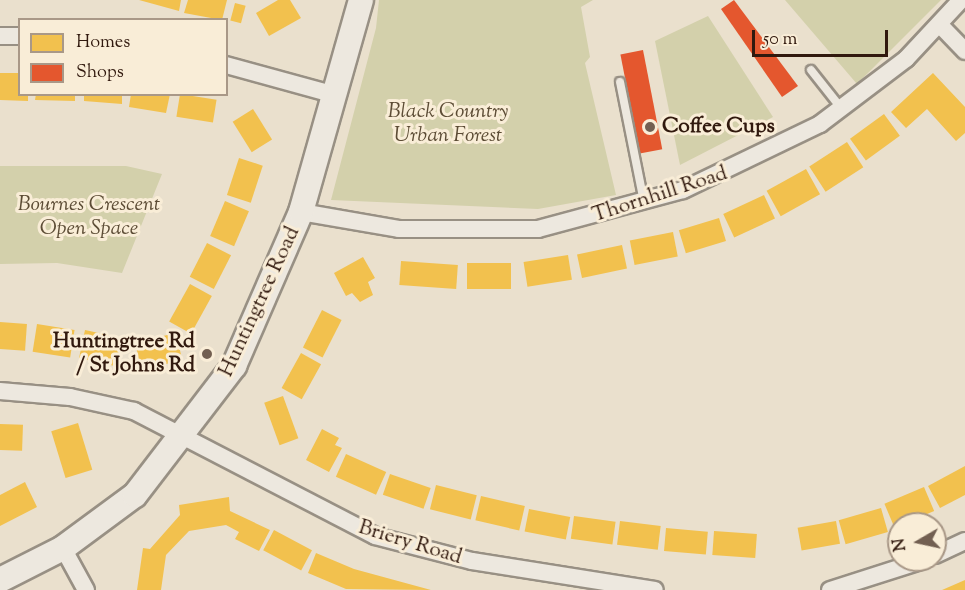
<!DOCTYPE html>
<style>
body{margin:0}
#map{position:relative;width:965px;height:590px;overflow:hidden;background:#eae0cd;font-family:"Sorts Mill Goudy",serif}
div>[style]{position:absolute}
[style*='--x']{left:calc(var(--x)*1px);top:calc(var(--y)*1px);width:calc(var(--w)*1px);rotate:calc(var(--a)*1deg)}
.green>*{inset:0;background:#d3d0ab}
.homes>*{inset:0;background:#f2c14e;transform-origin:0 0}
.shops>*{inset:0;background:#e4572e;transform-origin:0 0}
.roads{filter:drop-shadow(2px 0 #989084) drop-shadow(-2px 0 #989084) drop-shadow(0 2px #989084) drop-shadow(0 -2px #989084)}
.lane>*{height:8px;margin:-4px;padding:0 4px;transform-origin:4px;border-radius:4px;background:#ede8df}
.street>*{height:16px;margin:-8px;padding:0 8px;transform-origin:8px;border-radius:8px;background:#ede8df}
.secondary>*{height:24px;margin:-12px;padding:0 12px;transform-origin:12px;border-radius:12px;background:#ede8df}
.dots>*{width:16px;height:16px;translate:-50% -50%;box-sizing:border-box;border:3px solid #f9edd7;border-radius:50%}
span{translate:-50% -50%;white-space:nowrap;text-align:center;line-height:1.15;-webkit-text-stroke:6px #f9edd7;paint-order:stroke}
.park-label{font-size:21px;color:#5c4c35;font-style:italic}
.poi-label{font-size:21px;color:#31190e;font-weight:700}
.left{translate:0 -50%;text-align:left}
.right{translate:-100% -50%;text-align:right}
.street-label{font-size:21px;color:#31190e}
.legend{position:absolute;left:18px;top:18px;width:210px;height:78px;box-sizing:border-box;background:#f9edd7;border:2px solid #a99887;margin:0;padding:8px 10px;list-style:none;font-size:18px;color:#31190e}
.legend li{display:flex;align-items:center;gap:12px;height:30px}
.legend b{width:30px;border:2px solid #a99887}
.north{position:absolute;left:887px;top:512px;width:60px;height:60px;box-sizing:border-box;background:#f9edd7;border:2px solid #a99887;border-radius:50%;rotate:261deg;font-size:16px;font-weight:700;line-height:24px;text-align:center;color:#31190e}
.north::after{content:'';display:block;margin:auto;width:21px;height:27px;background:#725f51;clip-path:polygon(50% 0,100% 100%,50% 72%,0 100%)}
.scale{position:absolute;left:752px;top:30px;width:136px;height:27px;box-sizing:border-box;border:3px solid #31190e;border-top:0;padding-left:8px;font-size:18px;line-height:21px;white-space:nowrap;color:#31190e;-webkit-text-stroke:4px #f9edd7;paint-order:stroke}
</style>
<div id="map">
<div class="green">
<div style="clip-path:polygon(379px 0,593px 0,581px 7px,590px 57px,585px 63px,616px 195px,538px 209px,331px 200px,376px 28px)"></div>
<div style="clip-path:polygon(785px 0,941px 0,857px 84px)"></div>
<div style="clip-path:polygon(708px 16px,773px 117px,680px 165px,655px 41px)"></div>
<div style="clip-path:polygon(0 166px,126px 166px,162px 174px,122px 273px,57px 263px,0 264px)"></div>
</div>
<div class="homes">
<div style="clip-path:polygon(139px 0,181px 0,179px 11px)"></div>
<div style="clip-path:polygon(188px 0,227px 0,222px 20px,184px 13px)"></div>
<div style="clip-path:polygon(278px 0,290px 0,301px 18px,269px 36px,256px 13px)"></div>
<div style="left:235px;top:3px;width:11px;height:18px;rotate:15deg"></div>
<div style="clip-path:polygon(0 73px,20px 73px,20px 94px,28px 94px,28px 101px,0 100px)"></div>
<div style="clip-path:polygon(933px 73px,965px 107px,965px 133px,956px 141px,927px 109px,906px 128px,891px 112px)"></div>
<div style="clip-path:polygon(36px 94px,75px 94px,75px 101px,35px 100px)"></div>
<div style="clip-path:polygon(84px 94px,122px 94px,122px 104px,84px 101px)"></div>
<div style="clip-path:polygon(131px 94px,170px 94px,166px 113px,129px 107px)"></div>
<div style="left:180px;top:94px;width:37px;height:23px;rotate:9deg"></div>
<div style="left:253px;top:109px;width:36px;height:24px;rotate:58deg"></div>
<div style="left:884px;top:114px;width:27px;height:42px;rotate:54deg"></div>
<div style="left:847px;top:142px;width:30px;height:45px;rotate:57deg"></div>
<div style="left:239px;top:158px;width:25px;height:39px;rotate:18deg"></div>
<div style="left:806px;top:169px;width:29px;height:45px;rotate:61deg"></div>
<div style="left:764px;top:195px;width:26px;height:45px;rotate:65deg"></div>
<div style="left:225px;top:201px;width:26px;height:38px;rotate:23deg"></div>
<div style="left:719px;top:218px;width:24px;height:42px;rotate:73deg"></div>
<div style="left:673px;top:232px;width:25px;height:44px;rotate:79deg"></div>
<div style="left:207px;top:243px;width:27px;height:38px;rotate:27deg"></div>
<div style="left:622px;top:245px;width:24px;height:46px;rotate:78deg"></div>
<div style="left:568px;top:255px;width:25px;height:45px;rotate:81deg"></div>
<div style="clip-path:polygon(363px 257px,375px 278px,368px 282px,373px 295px,360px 302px,352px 293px,346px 296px,334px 273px)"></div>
<div style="left:401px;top:261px;width:57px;height:24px;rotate:4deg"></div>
<div style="left:467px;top:263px;width:44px;height:26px"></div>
<div style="left:190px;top:284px;width:25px;height:43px;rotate:29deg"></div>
<div style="left:322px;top:310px;width:22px;height:42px;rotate:27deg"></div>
<div style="left:0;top:322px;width:27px;height:27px;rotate:4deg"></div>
<div style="left:37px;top:324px;width:38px;height:28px;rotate:9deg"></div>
<div style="left:85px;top:330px;width:38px;height:29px;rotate:12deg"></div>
<div style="left:176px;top:333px;width:28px;height:42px;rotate:77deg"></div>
<div style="left:301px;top:353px;width:23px;height:40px;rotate:29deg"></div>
<div style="left:283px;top:396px;width:45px;height:20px;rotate:70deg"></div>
<div style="left:78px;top:423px;width:49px;height:28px;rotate:73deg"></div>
<div style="left:0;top:424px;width:23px;height:26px;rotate:2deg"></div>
<div style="clip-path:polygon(322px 429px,339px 438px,335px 445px,342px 448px,329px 472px,306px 460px)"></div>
<div style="left:346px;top:454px;width:44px;height:25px;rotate:24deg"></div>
<div style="clip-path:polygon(965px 466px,965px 495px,940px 508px,928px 486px)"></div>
<div style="left:390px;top:474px;width:43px;height:22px;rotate:19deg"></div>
<div style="clip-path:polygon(25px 482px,37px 507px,0 526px,0 495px)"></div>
<div style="left:436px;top:485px;width:42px;height:25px;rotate:14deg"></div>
<div style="left:924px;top:487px;width:26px;height:43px;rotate:67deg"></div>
<div style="left:481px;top:496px;width:45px;height:25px;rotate:13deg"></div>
<div style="clip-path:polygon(229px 497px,230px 511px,270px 530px,259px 551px,235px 539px,239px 532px,226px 525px,189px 531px,166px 555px,161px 590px,137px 590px,143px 548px,150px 549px,180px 515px,179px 505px)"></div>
<div style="left:881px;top:508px;width:25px;height:44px;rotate:74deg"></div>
<div style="left:529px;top:509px;width:42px;height:23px;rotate:11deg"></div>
<div style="left:574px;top:516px;width:42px;height:23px;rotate:8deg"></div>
<div style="left:620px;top:521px;width:41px;height:24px;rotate:7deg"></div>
<div style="left:836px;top:521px;width:23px;height:39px;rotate:80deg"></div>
<div style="left:666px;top:528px;width:42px;height:23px;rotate:5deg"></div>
<div style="left:274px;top:530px;width:43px;height:23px;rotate:28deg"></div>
<div style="left:714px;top:531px;width:43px;height:24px;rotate:4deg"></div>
<div style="clip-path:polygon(316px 553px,354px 569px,431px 590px,346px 589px,308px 573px)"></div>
<div style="clip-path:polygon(965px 580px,965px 590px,942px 590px)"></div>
</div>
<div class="shops">
<div style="clip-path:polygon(734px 0,798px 86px,782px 97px,721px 9px)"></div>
<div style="left:643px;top:50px;width:101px;height:23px;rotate:79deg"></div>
</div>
<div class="roads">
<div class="lane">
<div style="--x:811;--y:70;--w:48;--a:51.7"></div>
<div style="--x:620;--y:82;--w:122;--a:78.7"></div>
</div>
<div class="street">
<div style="--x:940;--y:25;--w:36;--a:46"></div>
<div style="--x:0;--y:36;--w:20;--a:0"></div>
<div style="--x:226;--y:65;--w:114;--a:15.3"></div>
<div style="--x:301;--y:212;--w:99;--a:9.8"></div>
<div style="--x:399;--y:229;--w:139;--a:0"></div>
<div style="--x:538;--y:229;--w:150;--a:-15.1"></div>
<div style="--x:683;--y:190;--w:152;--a:-25.7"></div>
<div style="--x:820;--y:124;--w:108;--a:-37.1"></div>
<div style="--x:906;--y:59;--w:81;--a:-47"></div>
<div style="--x:0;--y:391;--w:70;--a:4.9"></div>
<div style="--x:70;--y:397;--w:66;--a:12.3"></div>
<div style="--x:134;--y:411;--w:271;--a:27.4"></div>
<div style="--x:375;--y:536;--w:100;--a:14.5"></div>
<div style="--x:472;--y:561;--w:185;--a:9"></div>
<div style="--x:63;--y:548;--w:48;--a:61.3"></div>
<div style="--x:935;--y:555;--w:33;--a:-25"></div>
<div style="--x:830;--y:590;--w:99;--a:-17.7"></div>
</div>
<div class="secondary">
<div style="--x:0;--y:580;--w:71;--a:-26.9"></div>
<div style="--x:63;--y:548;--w:89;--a:-36.4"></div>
<div style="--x:135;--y:495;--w:163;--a:-52.5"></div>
<div style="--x:234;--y:366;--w:168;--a:-66.5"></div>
<div style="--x:301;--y:212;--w:220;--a:-74.2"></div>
</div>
</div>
<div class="dots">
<div style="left:650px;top:127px;background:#725f51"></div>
<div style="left:207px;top:354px;background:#725f51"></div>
</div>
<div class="park-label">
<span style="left:448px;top:124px">Black Country<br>Urban Forest</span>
<span style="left:89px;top:217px">Bournes Crescent<br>Open Space</span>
</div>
<div class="poi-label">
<span class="left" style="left:662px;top:127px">Coffee Cups</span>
<span class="right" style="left:195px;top:354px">Huntingtree Rd<br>/ St Johns Rd</span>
</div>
<div class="street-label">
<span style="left:660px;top:195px;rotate:-18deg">Thornhill Road</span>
<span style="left:260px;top:302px;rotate:-65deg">Huntingtree Road</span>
<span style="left:410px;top:543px;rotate:17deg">Briery Road</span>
</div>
<ul class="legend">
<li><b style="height:16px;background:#f2c14e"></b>Homes</li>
<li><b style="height:16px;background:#e4572e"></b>Shops</li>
</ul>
<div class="north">N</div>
<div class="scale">50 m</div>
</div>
